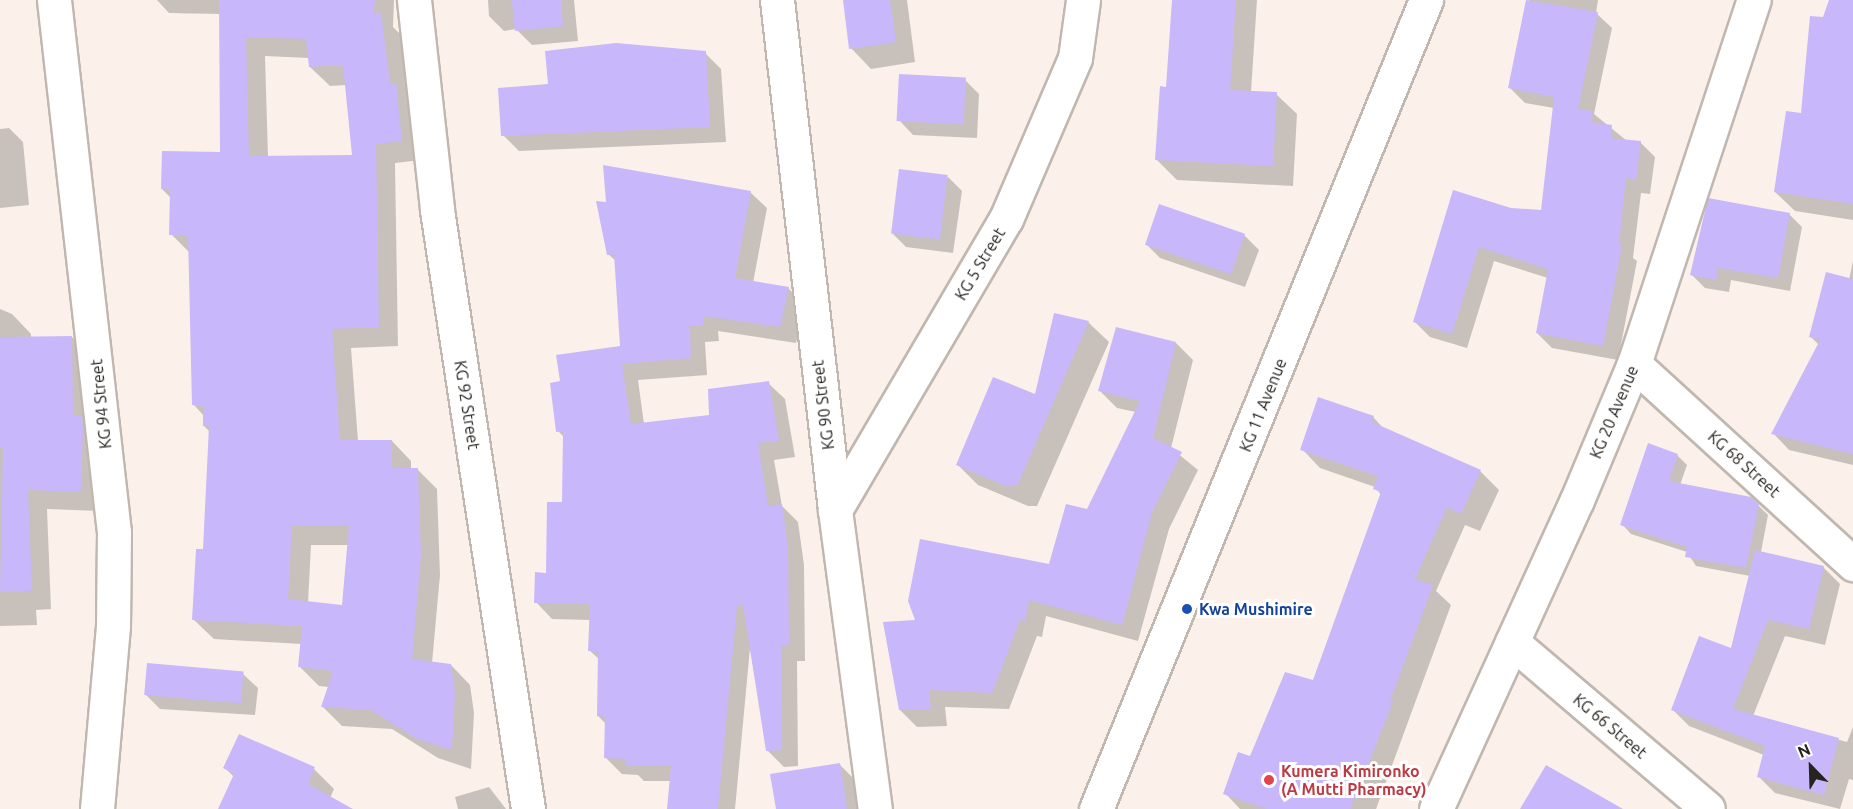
<!DOCTYPE html>
<style>
body{margin:0}
#map{position:relative;width:1853px;height:809px;overflow:hidden;background:#fbf1ea;font-family:Ubuntu,sans-serif}
div>[style]{position:absolute}
[style*='--x']{left:calc(var(--x)*1px);top:calc(var(--y)*1px);width:calc(var(--w)*1px);rotate:calc(var(--a)*1deg)}
.shadow>*{inset:0;background:#0003}
.building>*{inset:0;background:#c9b7fb;transform-origin:0 0}
.roads{filter:drop-shadow(2px 0 #c0b7b0) drop-shadow(-2px 0 #c0b7b0) drop-shadow(0 2px #c0b7b0) drop-shadow(0 -2px #c0b7b0)}
.minor>*{height:33px;margin:-16.5px;padding:0 16.5px;transform-origin:16.5px;border-radius:16.5px;background:#fff}
.secondary>*{height:33px;margin:-16.5px;padding:0 16.5px;transform-origin:16.5px;border-radius:16.5px;background:#fff}
.dots>*{width:16px;height:16px;translate:-50% -50%;box-sizing:border-box;border:3px solid #fff;border-radius:50%}
span{translate:-50% -50%;white-space:nowrap;text-align:center;line-height:1.15;-webkit-text-stroke:6px #fff;paint-order:stroke}
.street-label{font-size:16px;color:#262320}
.transit-label{font-size:16px;color:#164399;font-weight:700}
.left{translate:0 -50%;text-align:left}
.health-label{font-size:16px;color:#be3a42;font-weight:700}
.north{position:absolute;left:1781px;top:737px;width:60px;height:60px;-webkit-text-stroke:4px #fff;paint-order:stroke;rotate:337deg;font-size:16px;font-weight:700;line-height:24px;text-align:center;color:#262320}
.north::after{content:'';display:block;margin:auto;width:21px;height:27px;background:#262320;clip-path:polygon(50% 0,100% 100%,50% 72%,0 100%)}
</style>
<div id="map">
<div class="shadow">
<div style="clip-path:polygon(evenodd,157px 0,394px 0,393px 27px,400px 34px,408px 97px,415px 104px,421px 160px,395px 163px,398px 346px,351px 348px,358px 441px,392px 441px,411px 461px,411px 469px,417px 469px,437px 489px,440px 575px,432px 663px,451px 665px,470px 685px,474px 713px,471px 769px,438px 758px,392px 729px,342px 726px,322px 706px,329px 687px,319px 686px,299px 666px,301px 644px,214px 639px,194px 620px,204px 551px,210px 432px,204px 426px,204px 416px,194px 405px,190px 253px,171px 234px,171px 198px,162px 189px,222px 153px,221px 14px,169px 13px,157px 0,265px 56px,309px 58px,310px 67px,330px 86px,346px 85px,354px 157px,268px 157px,265px 56px,157px 0,311px 545px,348px 545px,343px 606px,308px 603px,311px 545px)"></div>
<div style="clip-path:polygon(488px 0,574px 0,578px 41px,532px 45px,516px 29px,504px 31px,489px 16px)"></div>
<div style="clip-path:polygon(844px 0,907px 0,915px 62px,871px 69px,851px 48px)"></div>
<div style="clip-path:polygon(1174px 0,1257px 0,1251px 92px,1276px 94px,1297px 114px,1293px 186px,1177px 180px,1157px 160px,1168px 88px)"></div>
<div style="clip-path:polygon(1529px 0,1598px 0,1596px 13px,1612px 28px,1594px 114px,1627px 141px,1640px 142px,1655px 157px,1650px 194px,1641px 193px,1633px 258px,1637px 261px,1618px 360px,1552px 348px,1537px 333px,1548px 278px,1494px 261px,1467px 348px,1430px 337px,1415px 322px,1511px 209px,1542px 211px,1554px 108px,1525px 103px,1510px 88px)"></div>
<div style="clip-path:polygon(1830px 0,1853px 0,1853px 220px,1795px 211px,1775px 192px,1803px 115px)"></div>
<div style="clip-path:polygon(705px 53px,721px 69px,726px 142px,519px 151px,503px 135px,550px 85px)"></div>
<div style="clip-path:polygon(965px 80px,979px 94px,977px 138px,913px 135px,899px 120px)"></div>
<div style="clip-path:polygon(9px 128px,23px 142px,29px 205px,0 208px,0 129px)"></div>
<div style="clip-path:polygon(948px 177px,962px 191px,953px 253px,906px 247px,892px 233px)"></div>
<div style="clip-path:polygon(750px 192px,767px 208px,753px 283px,789px 289px,805px 305px,796px 343px,718px 331px,719px 341px,705px 342px,707px 375px,638px 380px,644px 424px,711px 416px,768px 383px,785px 399px,795px 457px,774px 460px,782px 506px,798px 522px,804px 565px,805px 661px,797px 661px,798px 766px,784px 767px,768px 751px,750px 648px,735px 809px,669px 809px,671px 781px,644px 781px,638px 775px,622px 774px,606px 758px,606px 724px,598px 716px,600px 660px,590px 651px,591px 620px,552px 619px,536px 602px,548px 574px,563px 503px,565px 438px,558px 431px,562px 383px,621px 347px,616px 261px,608px 254px,608px 204px)"></div>
<div style="clip-path:polygon(1789px 214px,1802px 227px,1790px 291px,1731px 280px,1729px 292px,1705px 288px,1692px 275px)"></div>
<div style="clip-path:polygon(1244px 235px,1259px 250px,1245px 287px,1160px 258px,1146px 244px)"></div>
<div style="clip-path:polygon(1853px 261px,1853px 465px,1789px 450px,1773px 433px,1819px 345px,1810px 336px,1849px 280px)"></div>
<div style="clip-path:polygon(0 309px,12px 314px,31px 334px,31px 338px,72px 337px,91px 357px,99px 511px,47px 509px,51px 609px,36px 610px,37px 625px,0 626px)"></div>
<div style="clip-path:polygon(1088px 322px,1109px 342px,1037px 506px,1028px 506px,978px 485px,957px 464px,1036px 396px)"></div>
<div style="clip-path:polygon(1176px 343px,1193px 360px,1171px 448px,1198px 470px,1169px 529px,1138px 641px,1046px 616px,1042px 637px,1037px 636px,1009px 709px,945px 707px,947px 726px,917px 727px,900px 710px,917px 622px,1050px 565px,1087px 511px,1136px 412px,1117px 408px,1100px 391px)"></div>
<div style="clip-path:polygon(1373px 417px,1385px 430px,1480px 471px,1499px 490px,1480px 531px,1465px 525px,1436px 591px,1451px 605px,1376px 809px,1240px 809px,1225px 793px,1314px 682px,1381px 495px,1375px 487px,1320px 468px,1302px 449px)"></div>
<div style="clip-path:polygon(1677px 455px,1687px 465px,1680px 485px,1758px 505px,1768px 515px,1761px 552px,1823px 567px,1840px 584px,1825px 645px,1785px 636px,1753px 716px,1847px 742px,1853px 727px,1853px 780px,1849px 779px,1840px 809px,1775px 793px,1758px 776px,1764px 755px,1689px 726px,1672px 709px,1732px 650px,1750px 576px,1696px 566px,1687px 552px,1631px 534px,1622px 524px)"></div>
<div style="clip-path:polygon(243px 674px,258px 688px,255px 715px,160px 709px,146px 695px)"></div>
<div style="clip-path:polygon(839px 764px,860px 785px,864px 809px,777px 809px)"></div>
<div style="clip-path:polygon(225px 768px,314px 769px,334px 789px,330px 798px,350px 809px,220px 809px,234px 777px)"></div>
<div style="clip-path:polygon(489px 787px,506px 809px,458px 809px,455px 797px)"></div>
</div>
<div class="building">
<div style="clip-path:polygon(evenodd,219px 0,375px 0,374px 13px,381px 13px,390px 83px,396px 83px,402px 141px,376px 144px,379px 327px,332px 329px,340px 440px,392px 440px,392px 468px,418px 468px,421px 555px,412px 659px,451px 664px,455px 692px,452px 750px,417px 739px,371px 710px,321px 707px,333px 671px,298px 667px,302px 626px,192px 620px,196px 549px,203px 549px,209px 426px,203px 426px,203px 406px,192px 405px,188px 235px,169px 235px,170px 190px,161px 189px,162px 151px,220px 152px,219px 0,246px 37px,306px 39px,309px 67px,343px 65px,352px 155px,249px 156px,246px 37px,219px 0,349px 525px,342px 605px,288px 599px,292px 526px,349px 525px)"></div>
<div style="clip-path:polygon(512px 0,561px 0,563px 26px,515px 31px)"></div>
<div style="clip-path:polygon(843px 0,890px 0,896px 42px,849px 49px)"></div>
<div style="clip-path:polygon(1172px 0,1236px 0,1230px 90px,1277px 92px,1273px 166px,1155px 160px,1160px 86px,1166px 87px)"></div>
<div style="clip-path:polygon(1526px 0,1598px 12px,1578px 109px,1593px 111px,1591px 122px,1612px 125px,1611px 138px,1641px 141px,1636px 180px,1626px 178px,1619px 244px,1622px 245px,1603px 346px,1536px 333px,1548px 269px,1479px 247px,1452px 334px,1413px 322px,1453px 190px,1511px 208px,1541px 210px,1554px 97px,1508px 88px)"></div>
<div style="clip-path:polygon(1829px 0,1853px 0,1853px 204px,1774px 192px,1786px 111px,1801px 113px,1810px 16px,1823px 17px)"></div>
<div style="clip-path:polygon(616px 43px,706px 51px,710px 127px,501px 136px,498px 88px,548px 84px,545px 51px)"></div>
<div style="left:899px;top:74px;width:67px;height:47px;rotate:3deg"></div>
<div style="clip-path:polygon(603px 165px,751px 191px,735px 278px,789px 287px,780px 327px,703px 316px,703px 325px,690px 326px,691px 358px,622px 364px,631px 424px,709px 415px,708px 389px,769px 381px,779px 441px,758px 443px,768px 506px,782px 504px,788px 548px,789px 645px,781px 645px,782px 750px,766px 751px,743px 605px,737px 605px,718px 809px,667px 809px,671px 766px,626px 765px,626px 759px,604px 758px,605px 717px,597px 716px,598px 651px,588px 651px,590px 604px,534px 603px,535px 572px,546px 573px,547px 502px,562px 502px,563px 431px,556px 432px,550px 383px,560px 381px,556px 355px,620px 346px,614px 254px,607px 255px,596px 201px,606px 202px)"></div>
<div style="left:899px;top:169px;width:49px;height:65px;rotate:7deg"></div>
<div style="clip-path:polygon(1708px 198px,1790px 213px,1778px 278px,1718px 268px,1716px 280px,1690px 275px)"></div>
<div style="left:1159px;top:204px;width:91px;height:43px;rotate:19deg"></div>
<div style="clip-path:polygon(1826px 272px,1853px 279px,1853px 454px,1771px 434px,1820px 340px,1809px 337px)"></div>
<div style="clip-path:polygon(1054px 313px,1089px 321px,1017px 486px,1006px 486px,956px 465px,993px 377px,1035px 394px)"></div>
<div style="clip-path:polygon(1116px 327px,1176px 342px,1153px 438px,1182px 452px,1152px 512px,1122px 625px,1029px 600px,1025px 621px,1020px 620px,992px 693px,929px 690px,931px 709px,899px 710px,883px 622px,915px 620px,908px 601px,920px 539px,1049px 564px,1066px 504px,1087px 509px,1140px 401px,1098px 391px)"></div>
<div style="clip-path:polygon(72px 336px,73px 415px,82px 416px,83px 428px,81px 492px,28px 490px,32px 591px,0 592px,3px 448px,0 447px,0 337px)"></div>
<div style="clip-path:polygon(1318px 397px,1374px 416px,1372px 422px,1481px 470px,1461px 514px,1447px 507px,1415px 579px,1433px 585px,1390px 701px,1393px 702px,1350px 809px,1267px 809px,1223px 794px,1238px 752px,1250px 756px,1285px 672px,1313px 680px,1381px 492px,1373px 489px,1378px 476px,1300px 450px)"></div>
<div style="clip-path:polygon(1648px 443px,1678px 454px,1669px 481px,1751px 497px,1759px 504px,1746px 568px,1685px 557px,1687px 547px,1620px 525px)"></div>
<div style="clip-path:polygon(1755px 550px,1824px 566px,1809px 629px,1768px 620px,1733px 709px,1839px 738px,1824px 795px,1757px 777px,1765px 746px,1671px 710px,1699px 636px,1731px 648px)"></div>
<div style="left:147px;top:663px;width:97px;height:32px;rotate:5deg"></div>
<div style="clip-path:polygon(239px 734px,315px 767px,308px 784px,353px 809px,218px 809px,234px 774px,223px 768px)"></div>
<div style="clip-path:polygon(840px 763px,847px 809px,776px 809px,770px 774px)"></div>
<div style="clip-path:polygon(1546px 765px,1623px 809px,1520px 809px)"></div>
</div>
<div class="roads">
<div class="minor">
<div style="--x:54;--y:0;--w:535;--a:83.57"></div>
<div style="--x:114;--y:532;--w:94;--a:90.6"></div>
<div style="--x:113;--y:626;--w:184;--a:95"></div>
<div style="--x:414;--y:0;--w:211;--a:83.7"></div>
<div style="--x:437;--y:210;--w:606;--a:81.36"></div>
<div style="--x:777;--y:0;--w:513;--a:83.51"></div>
<div style="--x:835;--y:510;--w:302;--a:82.4"></div>
<div style="--x:1634;--y:364;--w:297;--a:42.4"></div>
<div style="--x:835;--y:510;--w:338;--a:-59.6"></div>
<div style="--x:1006;--y:219;--w:175;--a:-66.8"></div>
<div style="--x:1075;--y:58;--w:59;--a:-82.1"></div>
<div style="--x:1512;--y:642;--w:257;--a:40.4"></div>
<div style="--x:1436;--y:809;--w:340;--a:-65.5"></div>
<div style="--x:1577;--y:500;--w:147;--a:-67.3"></div>
<div style="--x:1634;--y:364;--w:383;--a:-71.8"></div>
</div>
<div class="secondary">
<div style="--x:1096;--y:809;--w:874;--a:-67.81"></div>
</div>
</div>
<div class="dots">
<div style="left:1187px;top:609px;background:#1a4fb4"></div>
<div style="left:1269px;top:780px;background:#e0444e"></div>
</div>
<div class="street-label">
<span style="left:980px;top:264px;rotate:-59deg">KG 5 Street</span>
<span style="left:101px;top:404px;rotate:-96deg">KG 94 Street</span>
<span style="left:467px;top:405px;rotate:81deg">KG 92 Street</span>
<span style="left:823px;top:405px;rotate:-97deg">KG 90 Street</span>
<span style="left:1263px;top:405px;rotate:-68deg">KG 11 Avenue</span>
<span style="left:1614px;top:412px;rotate:-67deg">KG 20 Avenue</span>
<span style="left:1744px;top:464px;rotate:42deg">KG 68 Street</span>
<span style="left:1610px;top:726px;rotate:40deg">KG 66 Street</span>
</div>
<div class="transit-label">
<span class="left" style="left:1199px;top:609px">Kwa Mushimire</span>
</div>
<div class="health-label">
<span class="left" style="left:1281px;top:780px">Kumera Kimironko<br>(A Mutti Pharmacy)</span>
</div>
<div class="north">N</div>
</div>
